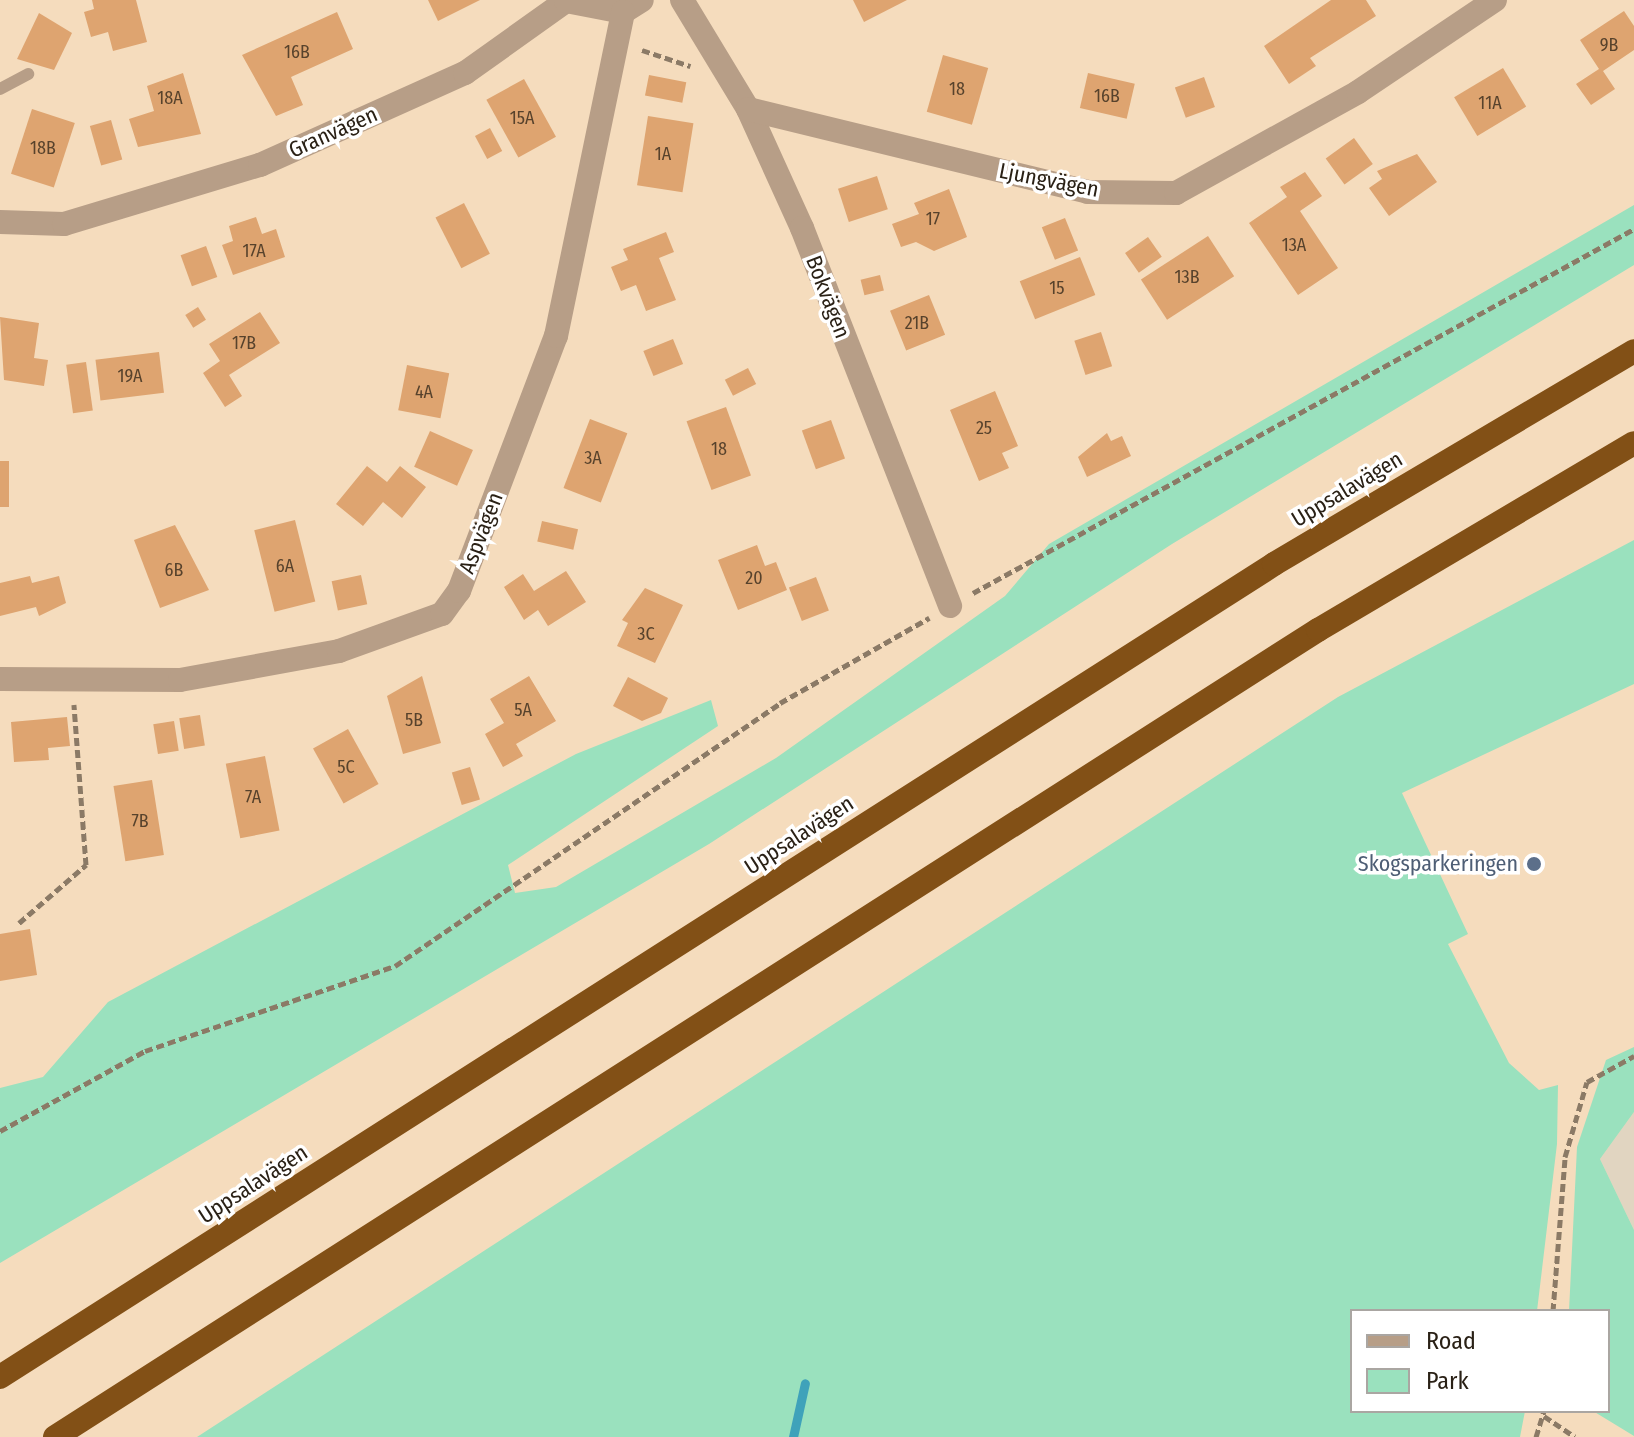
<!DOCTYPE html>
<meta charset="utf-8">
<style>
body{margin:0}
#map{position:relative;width:1634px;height:1437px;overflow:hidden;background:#f5dcbd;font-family:"Fira Sans Condensed",sans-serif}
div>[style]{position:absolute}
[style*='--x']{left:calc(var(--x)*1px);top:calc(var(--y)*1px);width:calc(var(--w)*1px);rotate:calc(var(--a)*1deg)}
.commercial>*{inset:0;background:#e1d5c1}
.green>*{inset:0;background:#9ae1be}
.stream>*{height:9px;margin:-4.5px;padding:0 4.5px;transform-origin:4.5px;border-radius:4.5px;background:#3fa2ba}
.building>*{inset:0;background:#dea470;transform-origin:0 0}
.path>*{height:5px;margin-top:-2.5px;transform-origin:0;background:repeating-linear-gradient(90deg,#8b7a66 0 8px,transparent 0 12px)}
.lane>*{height:12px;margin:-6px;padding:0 6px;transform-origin:6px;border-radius:6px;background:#b79e87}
.street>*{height:24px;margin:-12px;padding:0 12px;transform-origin:12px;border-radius:12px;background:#b79e87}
.highway>*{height:24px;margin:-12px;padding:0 12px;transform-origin:12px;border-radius:12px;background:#825016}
.dots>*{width:22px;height:22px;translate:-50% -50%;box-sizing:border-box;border:4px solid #fff;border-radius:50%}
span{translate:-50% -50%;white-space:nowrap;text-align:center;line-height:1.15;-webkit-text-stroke:7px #fff;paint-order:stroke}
.number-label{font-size:18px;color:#57422c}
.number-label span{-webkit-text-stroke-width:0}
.street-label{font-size:22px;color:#2a2116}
.service-label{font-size:22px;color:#4e5e75}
.right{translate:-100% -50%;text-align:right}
.legend{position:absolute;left:1350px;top:1309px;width:260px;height:104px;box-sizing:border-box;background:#fff;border:2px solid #aaa6a2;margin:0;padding:10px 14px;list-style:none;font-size:24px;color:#2a2116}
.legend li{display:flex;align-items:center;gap:16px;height:40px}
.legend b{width:40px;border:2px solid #aaa6a2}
</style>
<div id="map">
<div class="commercial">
<div style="clip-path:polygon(1634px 1112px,1634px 1230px,1600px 1159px)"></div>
</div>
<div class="green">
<div style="clip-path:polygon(1634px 205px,1634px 265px,1172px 544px,709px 844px,0 1263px,0 1088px,43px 1077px,108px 1002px,576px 754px,711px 700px,718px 726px,508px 865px,515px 893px,556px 887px,776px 758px,1005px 596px,1049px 544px)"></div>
<div style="clip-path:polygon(1634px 540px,1634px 684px,1402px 793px,1468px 934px,1448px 944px,1509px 1063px,1539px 1090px,1558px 1085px,1557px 1144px,1537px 1311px,1352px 1311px,1352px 1411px,1525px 1411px,1520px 1437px,197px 1437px,1338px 697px)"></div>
<div style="clip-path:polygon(1634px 1047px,1634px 1112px,1600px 1159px,1634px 1230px,1634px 1436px,1593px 1411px,1608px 1411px,1608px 1311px,1569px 1311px,1577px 1147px,1606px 1060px)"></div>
</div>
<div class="stream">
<div style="--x:793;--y:1437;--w:55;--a:-77.5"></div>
</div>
<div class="building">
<div style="clip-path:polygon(92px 0,136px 0,147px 42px,113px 51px,108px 32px,91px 37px,84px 12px,94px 9px)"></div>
<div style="clip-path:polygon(428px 0,480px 0,438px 21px)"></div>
<div style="clip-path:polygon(853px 0,907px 0,864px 22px)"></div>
<div style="clip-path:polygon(1331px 0,1366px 0,1376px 16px,1310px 58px,1316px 66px,1289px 84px,1264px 46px)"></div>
<div style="clip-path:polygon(1624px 11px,1634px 26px,1634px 50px,1603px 71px,1615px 89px,1591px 105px,1576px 84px,1599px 69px,1580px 40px)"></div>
<div style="clip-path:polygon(337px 12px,353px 49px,291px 77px,303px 105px,276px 116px,242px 55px)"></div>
<div style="clip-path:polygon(39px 13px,72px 33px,54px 70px,17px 59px)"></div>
<div style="left:943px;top:55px;width:47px;height:59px;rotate:16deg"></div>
<div style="left:1503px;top:68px;width:45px;height:57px;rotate:59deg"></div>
<div style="clip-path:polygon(183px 73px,201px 134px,138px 147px,129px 119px,154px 111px,147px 86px)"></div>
<div style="left:1088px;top:73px;width:48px;height:36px;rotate:13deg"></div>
<div style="left:649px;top:75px;width:38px;height:21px;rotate:11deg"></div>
<div style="left:1204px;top:77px;width:32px;height:31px;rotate:70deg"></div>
<div style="left:524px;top:79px;width:66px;height:43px;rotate:61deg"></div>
<div style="left:32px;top:109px;width:45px;height:68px;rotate:18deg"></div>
<div style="left:648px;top:116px;width:46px;height:70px;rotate:9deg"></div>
<div style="left:111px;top:120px;width:41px;height:22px;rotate:74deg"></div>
<div style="left:490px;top:128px;width:26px;height:17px;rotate:62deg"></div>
<div style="left:1354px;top:138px;width:32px;height:35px;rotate:54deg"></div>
<div style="clip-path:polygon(1417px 154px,1437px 182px,1389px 216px,1369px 188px,1382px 179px,1377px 171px)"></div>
<div style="clip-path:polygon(1305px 172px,1322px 196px,1300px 211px,1338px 268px,1298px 295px,1249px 223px,1287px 197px,1280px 187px)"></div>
<div style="left:877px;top:176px;width:35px;height:41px;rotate:72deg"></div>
<div style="clip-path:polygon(949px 189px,967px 237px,934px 251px,916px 242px,901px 247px,892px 224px,919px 214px,914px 203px)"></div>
<div style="left:464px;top:203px;width:57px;height:32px;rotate:63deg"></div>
<div style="clip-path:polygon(256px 217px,262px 234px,276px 229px,285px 257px,233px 275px,222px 245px,233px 241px,229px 226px)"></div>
<div style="left:1065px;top:218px;width:35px;height:25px;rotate:68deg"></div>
<div style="clip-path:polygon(666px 232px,674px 252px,659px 258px,676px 300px,646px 311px,636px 285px,621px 291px,611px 267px,628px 260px,623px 249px)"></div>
<div style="left:1208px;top:236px;width:48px;height:80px;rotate:57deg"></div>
<div style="left:1148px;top:237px;width:24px;height:28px;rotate:55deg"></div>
<div style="left:206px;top:246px;width:33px;height:27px;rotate:70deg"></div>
<div style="left:1080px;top:257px;width:41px;height:65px;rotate:68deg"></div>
<div style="left:880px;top:275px;width:16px;height:20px;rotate:76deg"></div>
<div style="left:929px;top:295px;width:43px;height:42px;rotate:68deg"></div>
<div style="left:198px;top:307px;width:15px;height:15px;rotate:58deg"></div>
<div style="clip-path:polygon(260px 312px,280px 343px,229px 375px,242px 396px,225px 407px,203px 373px,220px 361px,209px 344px)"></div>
<div style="clip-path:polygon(0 317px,39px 323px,34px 358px,48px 360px,44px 386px,4px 380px)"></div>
<div style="left:1101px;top:332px;width:36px;height:28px;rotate:72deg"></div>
<div style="left:673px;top:339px;width:27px;height:32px;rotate:68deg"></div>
<div style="left:159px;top:352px;width:41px;height:64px;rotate:83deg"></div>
<div style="left:86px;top:362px;width:49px;height:20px;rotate:82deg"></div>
<div style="left:407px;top:365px;width:43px;height:46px;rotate:11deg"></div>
<div style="left:748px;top:368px;width:18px;height:26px;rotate:63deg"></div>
<div style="clip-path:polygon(995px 391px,1018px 446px,1002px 453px,1009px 468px,979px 481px,950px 410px)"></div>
<div style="left:726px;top:407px;width:73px;height:42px;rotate:70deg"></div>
<div style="left:590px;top:419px;width:40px;height:74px;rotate:21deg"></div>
<div style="left:831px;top:420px;width:41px;height:31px;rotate:70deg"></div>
<div style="left:430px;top:431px;width:47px;height:39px;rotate:24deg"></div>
<div style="clip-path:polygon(1107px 433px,1111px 441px,1122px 436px,1131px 456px,1087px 477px,1078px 457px)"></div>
<div style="left:0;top:461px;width:9px;height:46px"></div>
<div style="clip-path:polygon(367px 466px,387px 482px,400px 466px,426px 487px,402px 518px,383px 502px,363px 526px,336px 504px)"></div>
<div style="left:295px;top:520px;width:84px;height:42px;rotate:76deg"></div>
<div style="left:542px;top:521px;width:37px;height:21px;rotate:13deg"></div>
<div style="clip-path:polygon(175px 525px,209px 590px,160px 608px,134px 540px)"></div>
<div style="clip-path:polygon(757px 545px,765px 566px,776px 562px,787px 590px,738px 610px,718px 560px)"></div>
<div style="clip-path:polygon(566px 571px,586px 602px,548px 626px,538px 610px,524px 620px,504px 587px,523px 574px,534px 591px)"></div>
<div style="left:361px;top:575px;width:30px;height:30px;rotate:78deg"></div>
<div style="clip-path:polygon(30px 576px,32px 583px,59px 576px,66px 603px,39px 616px,36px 607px,0 616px,0 583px)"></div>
<div style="left:816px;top:577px;width:36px;height:29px;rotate:69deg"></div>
<div style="clip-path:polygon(645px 588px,683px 605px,655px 663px,617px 646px,628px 623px,622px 620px)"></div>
<div style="clip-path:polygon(422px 676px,441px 743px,403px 754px,387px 696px)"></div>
<div style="clip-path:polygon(529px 676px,556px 721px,516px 744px,523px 756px,503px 767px,485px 734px,504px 723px,490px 699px)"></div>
<div style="clip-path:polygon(628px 677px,668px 698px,661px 713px,642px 721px,613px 706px)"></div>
<div style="left:200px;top:715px;width:31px;height:21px;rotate:81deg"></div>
<div style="clip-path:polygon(67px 717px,70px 746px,48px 748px,49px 760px,14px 762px,11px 722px)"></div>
<div style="left:174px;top:721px;width:30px;height:21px;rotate:81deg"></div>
<div style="left:348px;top:729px;width:63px;height:40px;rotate:61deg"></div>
<div style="left:265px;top:756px;width:76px;height:40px;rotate:79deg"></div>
<div style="left:470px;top:767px;width:34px;height:19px;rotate:73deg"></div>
<div style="left:152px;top:780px;width:76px;height:39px;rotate:81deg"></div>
<div style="clip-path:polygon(30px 929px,37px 975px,0 981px,0 934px)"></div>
</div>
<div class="path">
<div style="--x:642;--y:50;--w:51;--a:18.4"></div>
<div style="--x:973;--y:593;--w:755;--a:-28.84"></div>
<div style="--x:19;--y:923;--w:89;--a:-40.9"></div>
<div style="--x:86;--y:865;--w:161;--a:-94.3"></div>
<div style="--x:0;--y:1131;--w:166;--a:-28.9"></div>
<div style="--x:145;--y:1051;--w:264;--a:-18.8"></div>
<div style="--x:395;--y:966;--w:466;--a:-34.3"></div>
<div style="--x:780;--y:703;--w:172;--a:-29.7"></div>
<div style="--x:1553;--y:1311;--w:154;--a:-85.5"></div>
<div style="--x:1565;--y:1157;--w:78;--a:-73.7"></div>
<div style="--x:1587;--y:1082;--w:54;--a:-29"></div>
<div style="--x:1544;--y:1416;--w:37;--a:34"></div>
<div style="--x:1536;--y:1437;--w:27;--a:-73"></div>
</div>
<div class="lane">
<div style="--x:0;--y:89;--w:32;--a:-28"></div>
</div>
<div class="street">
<div style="--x:682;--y:0;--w:127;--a:58.8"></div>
<div style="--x:748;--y:109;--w:131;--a:65.6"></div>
<div style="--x:802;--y:228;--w:406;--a:68.6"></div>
<div style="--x:748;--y:109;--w:350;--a:13.7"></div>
<div style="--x:1088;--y:192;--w:88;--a:0.7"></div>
<div style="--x:1176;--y:193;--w:208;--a:-29"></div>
<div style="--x:1358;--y:92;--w:165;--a:-33.9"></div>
<div style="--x:0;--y:222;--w:64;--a:1.8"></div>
<div style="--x:64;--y:224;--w:205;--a:-16.8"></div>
<div style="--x:260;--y:165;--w:225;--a:-24.2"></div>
<div style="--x:465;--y:73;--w:124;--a:-35.5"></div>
<div style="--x:566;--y:1;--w:58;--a:10.9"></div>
<div style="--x:623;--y:12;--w:22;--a:-32"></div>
<div style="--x:0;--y:679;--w:180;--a:0.3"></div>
<div style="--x:180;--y:680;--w:162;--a:-10.3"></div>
<div style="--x:339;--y:651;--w:109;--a:-19.8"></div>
<div style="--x:442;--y:614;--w:29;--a:-54"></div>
<div style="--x:459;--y:591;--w:273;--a:-69.2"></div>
<div style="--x:556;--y:336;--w:331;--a:-78.3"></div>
</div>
<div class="highway">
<div style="--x:0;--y:1377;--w:1511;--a:-32.54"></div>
<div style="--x:1274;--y:564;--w:418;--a:-30.6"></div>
<div style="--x:55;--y:1437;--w:1499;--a:-32.58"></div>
<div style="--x:1318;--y:630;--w:367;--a:-30.6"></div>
</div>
<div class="dots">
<div style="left:1534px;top:864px;background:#5c6f8a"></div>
</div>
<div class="number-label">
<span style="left:1609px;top:45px">9B</span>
<span style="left:297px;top:52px">16B</span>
<span style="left:957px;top:89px">18</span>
<span style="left:1107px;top:96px">16B</span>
<span style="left:170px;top:98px">18A</span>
<span style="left:1490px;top:103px">11A</span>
<span style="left:522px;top:118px">15A</span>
<span style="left:43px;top:148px">18B</span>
<span style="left:663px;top:154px">1A</span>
<span style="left:933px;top:219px">17</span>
<span style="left:1294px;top:245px">13A</span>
<span style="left:254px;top:251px">17A</span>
<span style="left:1187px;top:277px">13B</span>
<span style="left:1057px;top:288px">15</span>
<span style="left:917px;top:323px">21B</span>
<span style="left:244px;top:343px">17B</span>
<span style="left:130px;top:376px">19A</span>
<span style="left:424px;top:392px">4A</span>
<span style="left:984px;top:428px">25</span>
<span style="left:719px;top:449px">18</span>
<span style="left:593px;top:458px">3A</span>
<span style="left:285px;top:566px">6A</span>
<span style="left:174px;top:570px">6B</span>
<span style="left:754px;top:578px">20</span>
<span style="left:646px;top:634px">3C</span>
<span style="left:523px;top:710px">5A</span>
<span style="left:414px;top:720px">5B</span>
<span style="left:346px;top:767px">5C</span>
<span style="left:253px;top:797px">7A</span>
<span style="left:140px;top:821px">7B</span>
</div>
<div class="street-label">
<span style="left:333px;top:132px;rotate:-24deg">Granvägen</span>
<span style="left:1049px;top:180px;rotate:11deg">Ljungvägen</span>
<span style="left:828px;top:297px;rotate:69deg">Bokvägen</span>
<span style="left:1347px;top:489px;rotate:-31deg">Uppsalavägen</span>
<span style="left:481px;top:533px;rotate:-69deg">Aspvägen</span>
<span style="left:799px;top:835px;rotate:-33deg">Uppsalavägen</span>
<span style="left:253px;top:1184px;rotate:-33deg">Uppsalavägen</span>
</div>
<div class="service-label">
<span class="right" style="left:1518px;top:864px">Skogsparkeringen</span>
</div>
<ul class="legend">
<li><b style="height:10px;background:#b79e87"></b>Road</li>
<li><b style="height:22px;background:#9ae1be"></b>Park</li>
</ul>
</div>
